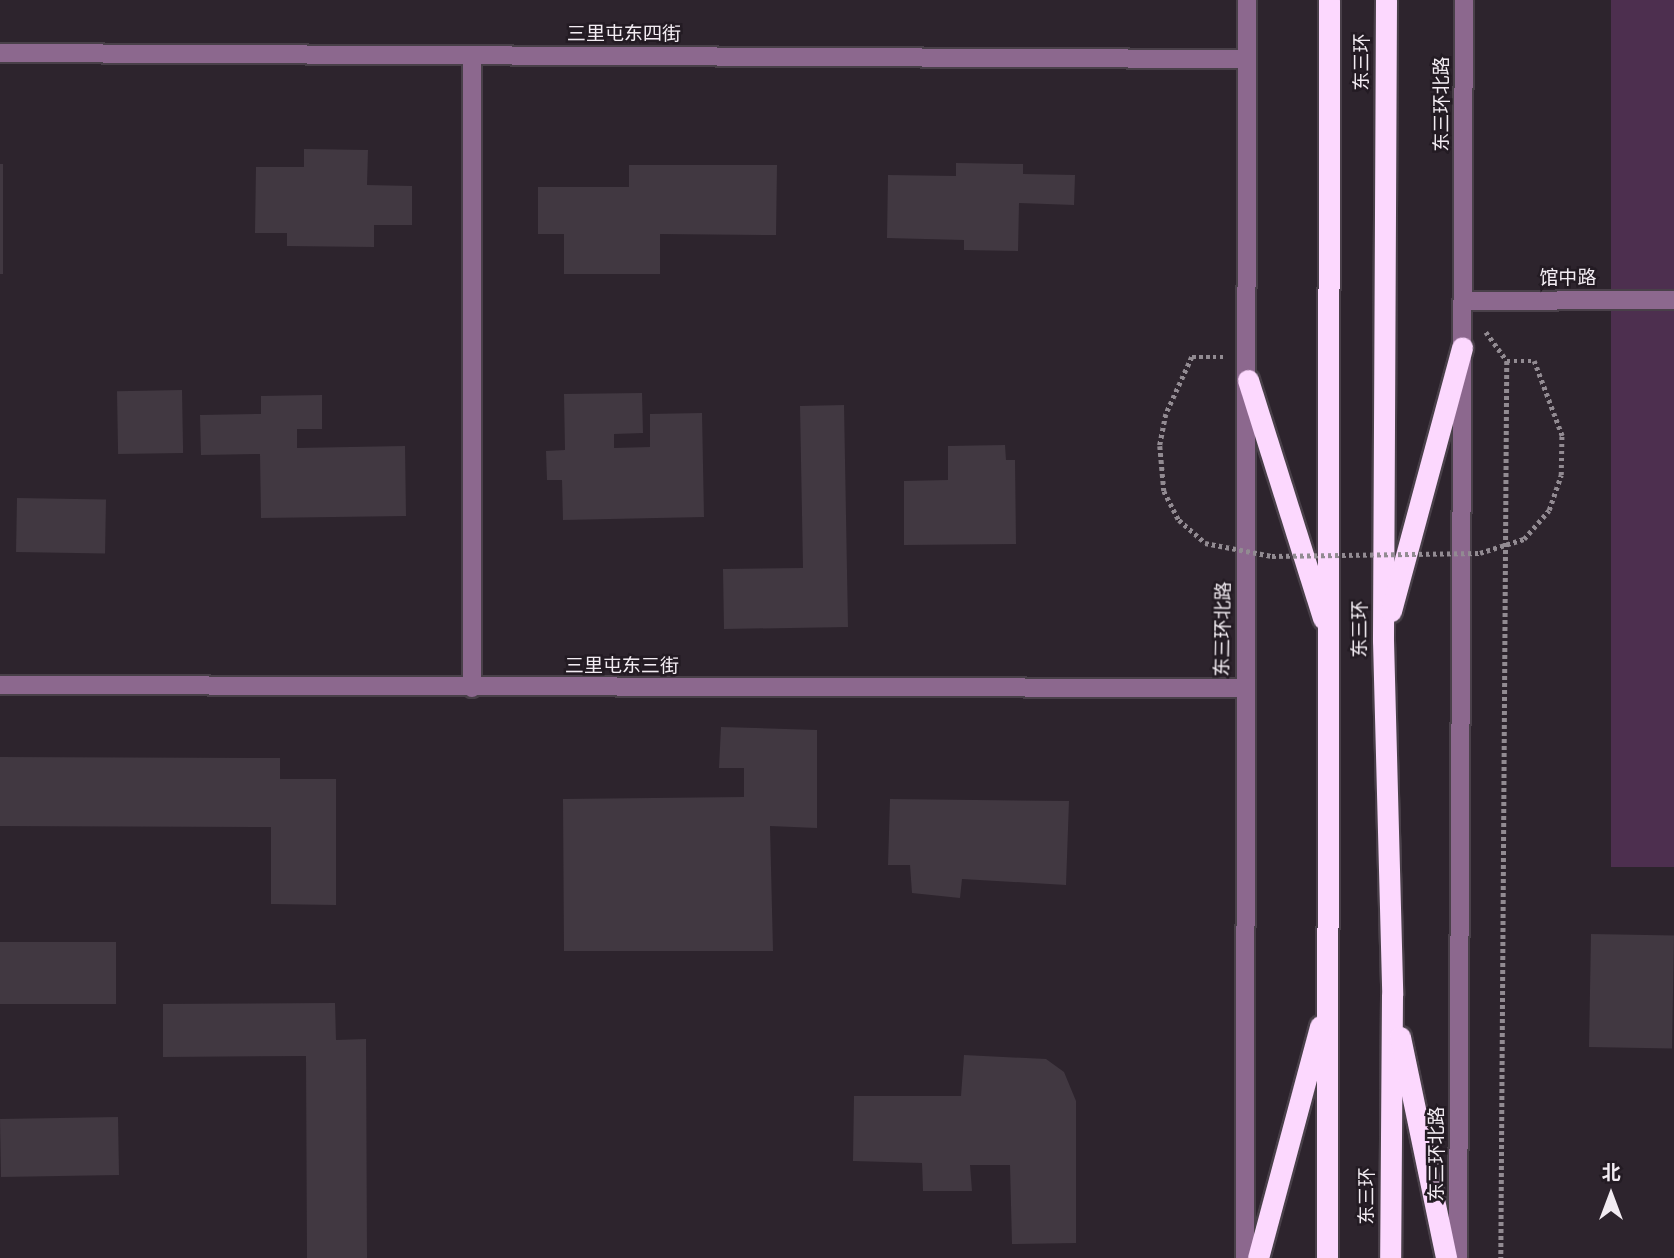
<!DOCTYPE html>
<meta charset="utf-8">
<style>
body{margin:0}
#map{position:relative;width:1674px;height:1258px;overflow:hidden;background:#2d242d;font-family:"Source Sans 3","Noto Sans SC",sans-serif}
div>[style]{position:absolute}
[style*='--x']{left:calc(var(--x)*1px);top:calc(var(--y)*1px);width:calc(var(--w)*1px);rotate:calc(var(--a)*1deg)}
.green>*{inset:0;background:#4d2f4f;transform-origin:0 0}
.building>*{inset:0;background:#413841;transform-origin:0 0}
.path>*{height:4.5px;margin-top:-2.25px;transform-origin:0;background:repeating-linear-gradient(90deg,#928b92 0 3.5px,transparent 0 7px)}
.roads{filter:drop-shadow(2px 0 #494049) drop-shadow(-2px 0 #494049) drop-shadow(0 2px #494049) drop-shadow(0 -2px #494049)}
.minor>*{height:18px;margin:-9px;padding:0 9px;transform-origin:9px;border-radius:9px;background:#8c688e}
.highway>*{height:21px;margin:-10.5px;padding:0 10.5px;transform-origin:10.5px;border-radius:10.5px;background:#fcd8fe}
.path-bridge>*{height:4.5px;margin-top:-2.25px;transform-origin:0;background:repeating-linear-gradient(90deg,#928b92 0 3.5px,transparent 0 7px)}
span{translate:-50% -50%;white-space:nowrap;text-align:center;line-height:1.15;-webkit-text-stroke:5px #231b23;paint-order:stroke}
.street-label{font-size:19px;color:#f2ecf2}
.north{position:absolute;left:1576px;top:1160px;width:70px;height:70px;-webkit-text-stroke:5px #231b23;paint-order:stroke;rotate:0deg;font-size:19px;font-weight:700;line-height:28px;text-align:center;color:#f2ecf2}
.north::after{content:'';display:block;margin:auto;width:24px;height:32px;background:#f2ecf2;clip-path:polygon(50% 0,100% 100%,50% 72%,0 100%)}
</style>
<div id="map">
<div class="green">
<div style="left:1611px;top:0;width:63px;height:867px"></div>
</div>
<div class="building">
<div style="clip-path:polygon(304px 149px,368px 150px,367px 185px,412px 186px,412px 225px,374px 225px,374px 247px,287px 246px,287px 233px,255px 233px,256px 167px,304px 167px)"></div>
<div style="clip-path:polygon(956px 163px,1023px 164px,1023px 174px,1075px 175px,1074px 205px,1019px 203px,1018px 251px,964px 250px,964px 240px,887px 238px,888px 175px,956px 176px)"></div>
<div style="left:0;top:164px;width:3px;height:110px"></div>
<div style="clip-path:polygon(629px 165px,777px 165px,776px 235px,660px 234px,660px 274px,564px 274px,564px 234px,538px 234px,538px 187px,629px 187px)"></div>
<div style="left:182px;top:390px;width:63px;height:65px;rotate:89deg"></div>
<div style="clip-path:polygon(642px 393px,643px 433px,614px 434px,614px 448px,650px 447px,650px 414px,702px 413px,704px 517px,563px 520px,562px 480px,547px 480px,546px 451px,565px 450px,564px 394px)"></div>
<div style="clip-path:polygon(322px 395px,322px 429px,297px 429px,297px 448px,405px 446px,406px 516px,261px 518px,260px 454px,201px 455px,200px 415px,261px 414px,261px 396px)"></div>
<div style="clip-path:polygon(844px 405px,848px 627px,724px 629px,723px 569px,803px 568px,800px 406px)"></div>
<div style="clip-path:polygon(1005px 445px,1006px 460px,1015px 460px,1016px 544px,904px 545px,904px 481px,948px 480px,948px 446px)"></div>
<div style="left:17px;top:498px;width:89px;height:54px;rotate:1deg"></div>
<div style="clip-path:polygon(721px 727px,817px 730px,817px 828px,770px 826px,773px 951px,564px 951px,563px 799px,744px 797px,744px 768px,719px 768px)"></div>
<div style="clip-path:polygon(0 757px,280px 758px,280px 779px,336px 779px,336px 905px,271px 904px,271px 827px,0 826px)"></div>
<div style="clip-path:polygon(890px 799px,1069px 801px,1066px 885px,962px 879px,960px 898px,912px 893px,910px 865px,888px 865px)"></div>
<div style="left:1591px;top:934px;width:83px;height:113px;rotate:1deg"></div>
<div style="left:116px;top:942px;width:62px;height:116px;rotate:90deg"></div>
<div style="clip-path:polygon(335px 1003px,336px 1040px,366px 1039px,367px 1258px,307px 1258px,306px 1056px,163px 1057px,163px 1004px)"></div>
<div style="clip-path:polygon(964px 1055px,1046px 1059px,1064px 1072px,1076px 1101px,1076px 1243px,1012px 1244px,1010px 1165px,970px 1165px,972px 1191px,923px 1191px,922px 1163px,853px 1161px,854px 1096px,961px 1096px)"></div>
<div style="left:118px;top:1117px;width:58px;height:118px;rotate:89deg"></div>
</div>
<div class="path">
<div style="--x:1486;--y:332;--w:36;--a:54"></div>
<div style="--x:1507;--y:361;--w:897;--a:90.38"></div>
<div style="--x:1192;--y:357;--w:34;--a:0"></div>
<div style="--x:1507;--y:361;--w:27;--a:0"></div>
</div>
<div class="roads">
<div class="minor">
<div style="--x:0;--y:53;--w:1247;--a:0.28"></div>
<div style="--x:1463;--y:301;--w:211;--a:-0.3"></div>
<div style="--x:0;--y:685;--w:1244;--a:0.14"></div>
<div style="--x:472;--y:688;--w:633;--a:-90"></div>
<div style="--x:1245;--y:1258;--w:1258;--a:-89.91"></div>
<div style="--x:1458;--y:1258;--w:1258;--a:-89.73"></div>
</div>
<div class="highway">
<div style="--x:1386;--y:0;--w:640;--a:90.27"></div>
<div style="--x:1383;--y:640;--w:355;--a:88.5"></div>
<div style="--x:1392;--y:995;--w:263;--a:90.4"></div>
<div style="--x:1248;--y:380;--w:250;--a:72.5"></div>
<div style="--x:1391;--y:611;--w:273;--a:-74.9"></div>
<div style="--x:1400;--y:1037;--w:226;--a:78.2"></div>
<div style="--x:1258;--y:1258;--w:240;--a:-75"></div>
<div style="--x:1327;--y:1258;--w:1258;--a:-89.91"></div>
</div>
</div>
<div class="path-bridge">
<div style="--x:1192;--y:357;--w:63;--a:114.5"></div>
<div style="--x:1166;--y:414;--w:33;--a:101"></div>
<div style="--x:1160;--y:446;--w:45;--a:84.9"></div>
<div style="--x:1164;--y:491;--w:33;--a:63"></div>
<div style="--x:1179;--y:520;--w:35;--a:41"></div>
<div style="--x:1205;--y:543;--w:68;--a:11"></div>
<div style="--x:1272;--y:556;--w:208;--a:-0.8"></div>
<div style="--x:1480;--y:553;--w:46;--a:-17.7"></div>
<div style="--x:1524;--y:539;--w:38;--a:-49"></div>
<div style="--x:1549;--y:510;--w:37;--a:-71"></div>
<div style="--x:1561;--y:475;--w:39;--a:-89"></div>
<div style="--x:1562;--y:436;--w:80;--a:-110.5"></div>
</div>
<div class="street-label">
<span style="left:624px;top:35px">三里屯东四街</span>
<span style="left:1363px;top:62px;rotate:-90deg">东三环</span>
<span style="left:1443px;top:104px;rotate:-90deg">东三环北路</span>
<span style="left:1568px;top:279px">馆中路</span>
<span style="left:1224px;top:629px;rotate:-89deg">东三环北路</span>
<span style="left:1361px;top:629px;rotate:-90deg">东三环</span>
<span style="left:622px;top:667px">三里屯东三街</span>
<span style="left:1438px;top:1154px;rotate:-90deg">东三环北路</span>
<span style="left:1368px;top:1196px;rotate:-90deg">东三环</span>
</div>
<div class="north">北</div>
</div>
